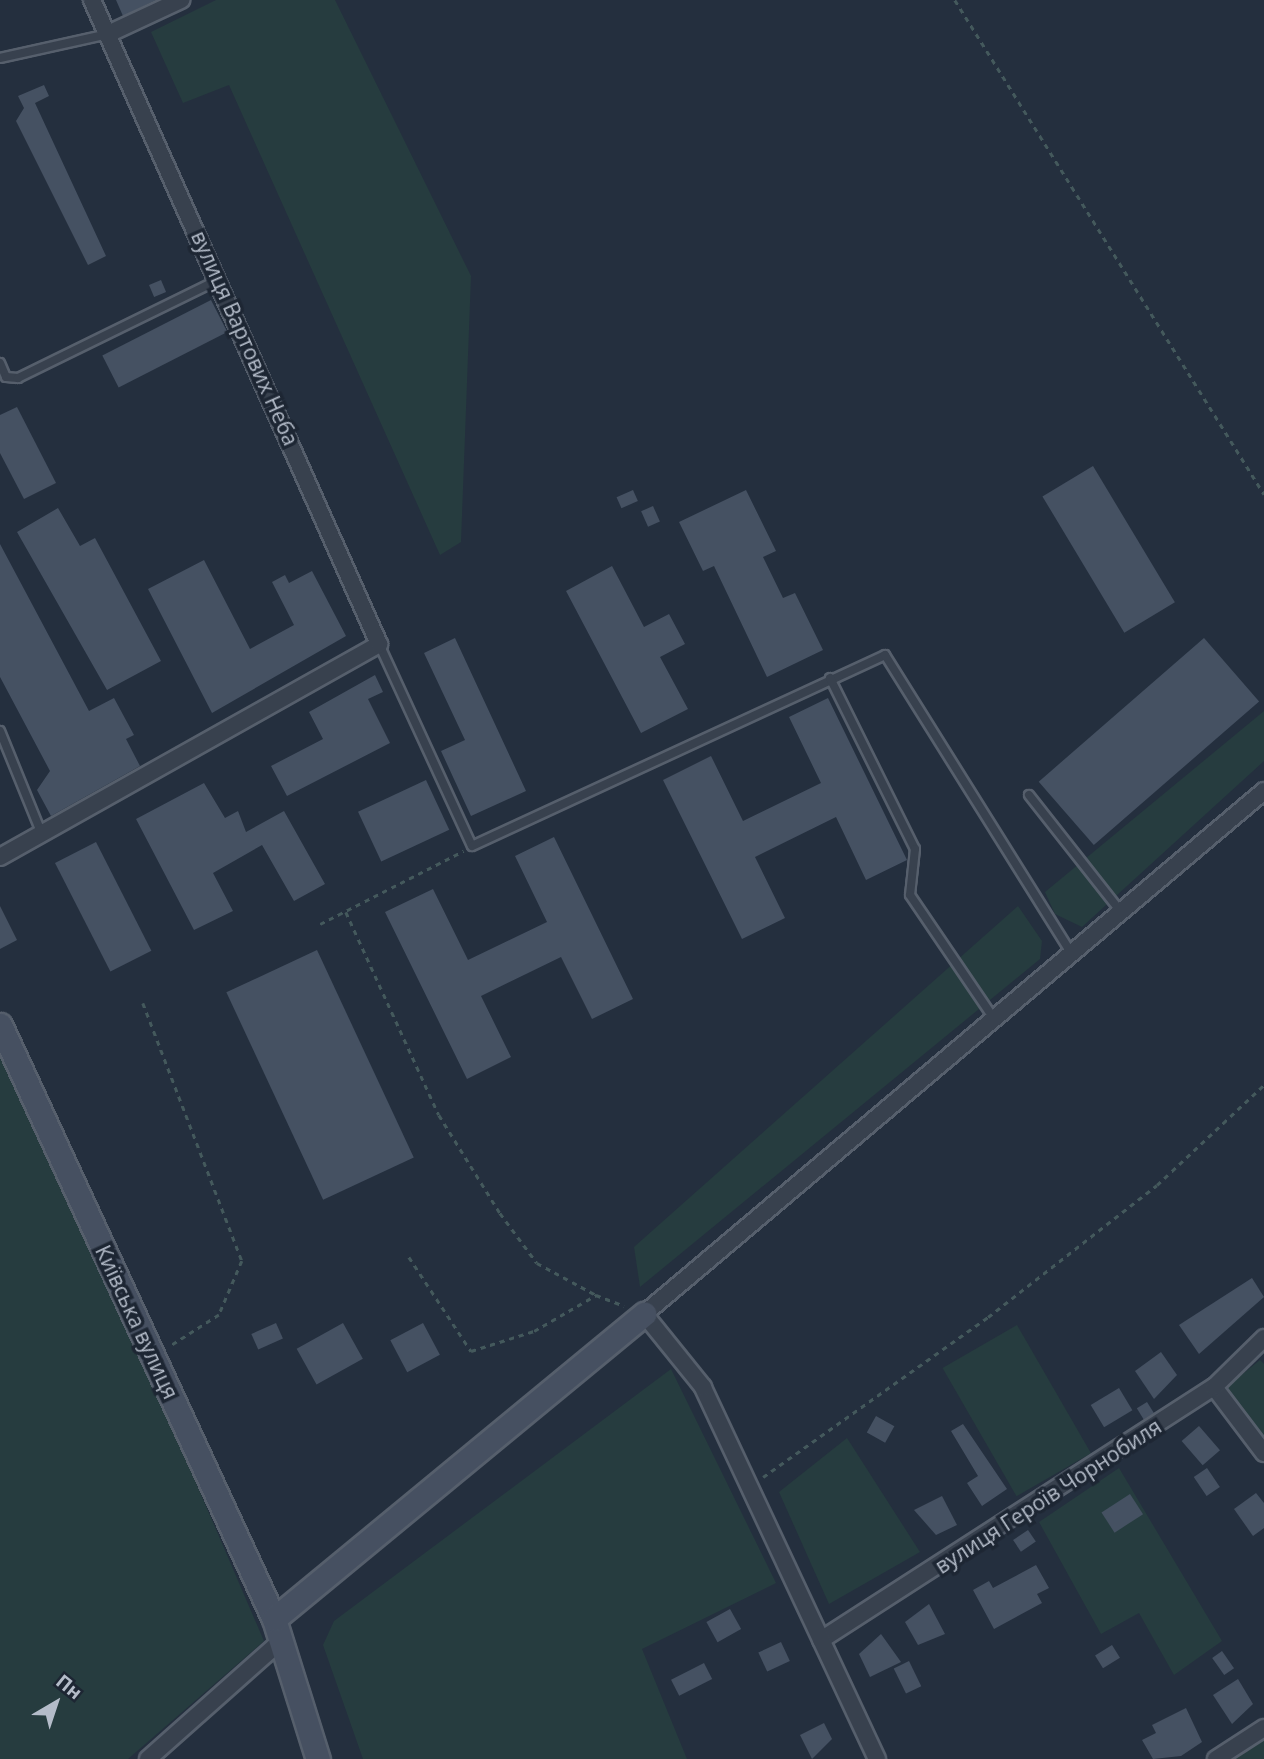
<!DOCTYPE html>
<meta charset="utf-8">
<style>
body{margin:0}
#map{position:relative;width:1264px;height:1759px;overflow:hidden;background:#242f3e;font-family:"Open Sans",sans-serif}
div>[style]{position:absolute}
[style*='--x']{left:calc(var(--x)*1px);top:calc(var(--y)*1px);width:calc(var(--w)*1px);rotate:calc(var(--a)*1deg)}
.green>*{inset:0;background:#263c3f;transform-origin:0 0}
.building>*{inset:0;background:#455162;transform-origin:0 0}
.path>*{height:2.5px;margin-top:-1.25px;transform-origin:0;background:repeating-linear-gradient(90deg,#44595c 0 5px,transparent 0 10px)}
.roads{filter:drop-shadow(2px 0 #565f6c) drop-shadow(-2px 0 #565f6c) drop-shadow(0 2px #565f6c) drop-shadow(0 -2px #565f6c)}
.lane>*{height:8px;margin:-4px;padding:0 4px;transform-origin:4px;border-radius:4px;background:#38414e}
.street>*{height:16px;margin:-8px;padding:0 8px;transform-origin:8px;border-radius:8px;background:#38414e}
.secondary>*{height:23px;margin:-11.5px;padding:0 11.5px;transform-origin:11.5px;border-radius:11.5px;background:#465061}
span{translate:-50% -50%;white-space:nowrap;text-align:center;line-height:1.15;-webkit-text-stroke:7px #1d2633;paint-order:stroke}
.street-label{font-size:21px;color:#b4bcc9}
.north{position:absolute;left:21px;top:1668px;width:70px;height:70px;-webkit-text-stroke:5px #1d2633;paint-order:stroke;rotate:39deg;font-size:19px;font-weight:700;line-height:28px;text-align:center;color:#b4bcc9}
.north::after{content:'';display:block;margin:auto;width:24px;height:32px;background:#b4bcc9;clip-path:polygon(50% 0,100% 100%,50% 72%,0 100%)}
</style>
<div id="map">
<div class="green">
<div style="clip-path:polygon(216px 0,335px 0,471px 276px,461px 542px,440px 555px,229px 85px,183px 103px,151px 32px)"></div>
<div style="clip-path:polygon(1264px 711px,1264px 761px,1082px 927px,1055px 914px,1045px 892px)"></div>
<div style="clip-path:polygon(1018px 906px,1042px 941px,1040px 959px,640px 1287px,634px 1247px)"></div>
<div style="clip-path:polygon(0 1027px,264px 1641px,128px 1759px,0 1759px)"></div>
<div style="left:1017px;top:1325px;width:148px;height:86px;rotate:60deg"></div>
<div style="clip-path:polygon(1260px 1360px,1264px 1364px,1264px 1441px,1224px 1389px)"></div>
<div style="clip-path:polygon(671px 1369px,776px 1583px,642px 1649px,687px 1759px,363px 1759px,323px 1645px,334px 1621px)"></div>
<div style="clip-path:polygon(847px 1438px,920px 1552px,829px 1604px,779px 1492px)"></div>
<div style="clip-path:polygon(1119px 1468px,1222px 1641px,1174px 1675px,1139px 1613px,1101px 1634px,1039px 1522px)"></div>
<div style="clip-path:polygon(1264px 1739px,1264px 1759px,1232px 1759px)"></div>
</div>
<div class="building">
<div style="clip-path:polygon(116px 0,156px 0,123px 16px)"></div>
<div style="clip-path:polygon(44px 85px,49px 96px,35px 103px,106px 256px,88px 265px,16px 121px,24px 108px,18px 96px)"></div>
<div style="left:161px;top:280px;width:13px;height:13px;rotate:67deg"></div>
<div style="left:211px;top:300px;width:36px;height:122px;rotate:63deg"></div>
<div style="clip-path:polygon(17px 407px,56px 483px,24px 499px,0 453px,0 415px)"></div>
<div style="left:1093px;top:466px;width:159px;height:59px;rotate:59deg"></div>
<div style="left:633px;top:490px;width:12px;height:18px;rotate:66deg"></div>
<div style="clip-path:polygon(746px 490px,776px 551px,763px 557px,783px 598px,795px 593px,823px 650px,767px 677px,714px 566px,703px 571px,679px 522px)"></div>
<div style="left:653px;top:506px;width:17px;height:13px;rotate:66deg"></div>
<div style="clip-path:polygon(58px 508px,80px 546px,95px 538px,161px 661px,107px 690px,17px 532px)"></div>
<div style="clip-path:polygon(0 544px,89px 711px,114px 698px,134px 735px,126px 739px,140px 766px,51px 816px,37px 790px,50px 771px,0 677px)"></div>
<div style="clip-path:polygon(204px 560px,250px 649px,294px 625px,272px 582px,285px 575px,289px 583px,312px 571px,346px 636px,212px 713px,148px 589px)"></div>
<div style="clip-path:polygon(612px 566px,644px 627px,669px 614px,685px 644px,660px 657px,688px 709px,641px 733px,566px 591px)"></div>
<div style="clip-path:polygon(455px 638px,526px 791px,471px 816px,441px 751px,465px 740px,424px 653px)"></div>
<div style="left:1204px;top:638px;width:84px;height:219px;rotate:49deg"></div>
<div style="clip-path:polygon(375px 675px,383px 692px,368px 699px,390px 743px,287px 796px,271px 766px,323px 739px,309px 712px)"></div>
<div style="clip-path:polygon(828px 698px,907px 860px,866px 880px,836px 817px,755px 857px,785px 918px,742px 939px,663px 780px,711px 756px,743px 821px,821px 783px,789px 717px)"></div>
<div style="left:426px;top:780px;width:55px;height:75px;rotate:65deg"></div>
<div style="clip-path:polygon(204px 783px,225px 818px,238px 811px,246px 832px,284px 811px,325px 884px,294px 901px,262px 845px,213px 873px,233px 911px,194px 930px,136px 819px)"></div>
<div style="clip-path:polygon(554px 837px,633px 999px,592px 1019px,561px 957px,481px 996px,511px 1057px,467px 1079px,385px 912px,433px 889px,468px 960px,547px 922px,515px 856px)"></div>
<div style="left:96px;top:842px;width:122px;height:46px;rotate:63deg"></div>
<div style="clip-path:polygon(0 906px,17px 940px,0 949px)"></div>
<div style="left:317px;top:950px;width:229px;height:100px;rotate:65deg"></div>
<div style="clip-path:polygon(1252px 1278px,1264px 1297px,1199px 1354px,1179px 1325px)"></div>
<div style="left:276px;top:1323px;width:17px;height:27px;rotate:66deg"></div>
<div style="left:343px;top:1323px;width:41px;height:53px;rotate:61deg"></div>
<div style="left:423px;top:1323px;width:36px;height:37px;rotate:62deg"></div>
<div style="clip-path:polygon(1161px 1352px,1177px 1375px,1154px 1399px,1135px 1371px)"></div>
<div style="left:1119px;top:1388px;width:26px;height:33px;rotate:59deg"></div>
<div style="left:1147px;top:1402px;width:13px;height:12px;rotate:58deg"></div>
<div style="left:876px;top:1416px;width:21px;height:19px;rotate:29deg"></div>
<div style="clip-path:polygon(963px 1424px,1007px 1489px,982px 1506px,967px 1483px,978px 1476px,951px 1431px)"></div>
<div style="left:1199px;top:1426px;width:32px;height:23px;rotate:49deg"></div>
<div style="left:1207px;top:1468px;width:23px;height:16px;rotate:56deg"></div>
<div style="clip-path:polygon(1256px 1493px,1264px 1503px,1264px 1528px,1253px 1536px,1234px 1509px)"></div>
<div style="left:1130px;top:1494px;width:24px;height:34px;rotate:57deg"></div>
<div style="clip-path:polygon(942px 1496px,957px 1525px,936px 1535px,914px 1510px)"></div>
<div style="left:1028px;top:1530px;width:14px;height:18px;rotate:56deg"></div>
<div style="clip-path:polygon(1036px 1565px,1049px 1588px,1037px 1594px,1042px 1603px,994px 1629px,973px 1590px,989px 1581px,993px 1588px)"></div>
<div style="clip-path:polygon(929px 1604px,945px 1634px,918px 1645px,905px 1622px)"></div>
<div style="left:730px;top:1609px;width:23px;height:27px;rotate:61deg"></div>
<div style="clip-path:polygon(881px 1634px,901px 1662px,870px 1677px,859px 1654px)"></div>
<div style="left:781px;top:1642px;width:21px;height:25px;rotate:65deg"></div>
<div style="left:1112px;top:1645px;width:15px;height:20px;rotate:58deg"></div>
<div style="left:1222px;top:1651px;width:21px;height:12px;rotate:55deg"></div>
<div style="left:909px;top:1661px;width:28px;height:17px;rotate:64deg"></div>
<div style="left:704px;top:1663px;width:18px;height:37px;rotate:63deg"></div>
<div style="clip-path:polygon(1238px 1679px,1253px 1704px,1232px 1724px,1213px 1695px)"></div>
<div style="clip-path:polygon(1186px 1708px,1202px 1742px,1181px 1756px,1153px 1759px,1142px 1740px,1156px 1733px,1152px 1725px)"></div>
<div style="clip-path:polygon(824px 1723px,832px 1739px,812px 1759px,800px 1735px)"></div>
</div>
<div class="path">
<div style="--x:955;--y:0;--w:583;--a:57.97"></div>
<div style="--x:346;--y:912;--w:223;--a:65.4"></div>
<div style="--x:439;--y:1115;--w:115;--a:58.1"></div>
<div style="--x:500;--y:1213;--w:62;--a:53.5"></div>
<div style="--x:537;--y:1263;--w:67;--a:28.5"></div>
<div style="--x:320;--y:924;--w:161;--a:-27"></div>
<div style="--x:143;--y:1003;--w:276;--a:69"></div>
<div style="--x:242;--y:1261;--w:59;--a:113.1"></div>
<div style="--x:219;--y:1315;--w:59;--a:147.4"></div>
<div style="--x:409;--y:1257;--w:113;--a:56.6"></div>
<div style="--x:471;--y:1351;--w:66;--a:-17.6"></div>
<div style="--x:534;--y:1331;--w:72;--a:-30.1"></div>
<div style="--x:596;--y:1295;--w:30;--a:21"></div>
<div style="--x:763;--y:1477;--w:276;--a:-35.4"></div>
<div style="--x:988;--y:1317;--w:214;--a:-38"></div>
<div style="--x:1157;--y:1185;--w:146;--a:-43.1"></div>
</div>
<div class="roads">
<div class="lane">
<div style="--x:0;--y:58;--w:111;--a:-12.5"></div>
<div style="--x:0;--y:363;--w:15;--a:67"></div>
<div style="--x:6;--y:377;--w:12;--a:5"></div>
<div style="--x:18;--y:378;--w:223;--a:-26.1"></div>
<div style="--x:379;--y:644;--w:222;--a:65.3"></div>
<div style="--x:472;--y:846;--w:455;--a:-24.8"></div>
<div style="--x:885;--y:655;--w:353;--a:58"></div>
<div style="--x:830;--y:678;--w:191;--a:63.6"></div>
<div style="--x:915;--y:849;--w:46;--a:96.2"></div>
<div style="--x:910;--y:895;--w:151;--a:55.8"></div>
<div style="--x:0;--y:731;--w:109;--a:67.9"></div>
<div style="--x:1029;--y:795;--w:150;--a:51.8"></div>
</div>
<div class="street">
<div style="--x:108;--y:34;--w:81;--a:-25"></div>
<div style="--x:0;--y:857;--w:435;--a:-29.3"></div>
<div style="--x:379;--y:644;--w:705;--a:-114.02"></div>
<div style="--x:1214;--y:1387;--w:83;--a:52.9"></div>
<div style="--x:821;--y:1640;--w:467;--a:-32.8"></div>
<div style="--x:1214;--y:1387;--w:70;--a:-44.4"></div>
<div style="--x:148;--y:1759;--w:179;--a:-41.6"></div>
<div style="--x:877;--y:1759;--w:411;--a:-115.1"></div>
<div style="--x:703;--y:1387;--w:94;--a:-128.9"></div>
<div style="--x:644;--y:1314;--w:811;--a:-40.15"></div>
<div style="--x:1216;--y:1759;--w:57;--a:-32.9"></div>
</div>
<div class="secondary">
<div style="--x:0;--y:1025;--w:654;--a:65.24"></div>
<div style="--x:274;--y:1619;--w:147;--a:72.6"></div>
<div style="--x:274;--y:1619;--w:480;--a:-39.5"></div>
</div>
</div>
<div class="street-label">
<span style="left:245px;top:338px;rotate:66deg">вулиця Вартових Неба</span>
<span style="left:137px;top:1322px;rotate:65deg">Київська вулиця</span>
<span style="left:1048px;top:1496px;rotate:-33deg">вулиця Героїв Чорнобиля</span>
</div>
<div class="north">Пн</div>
</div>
